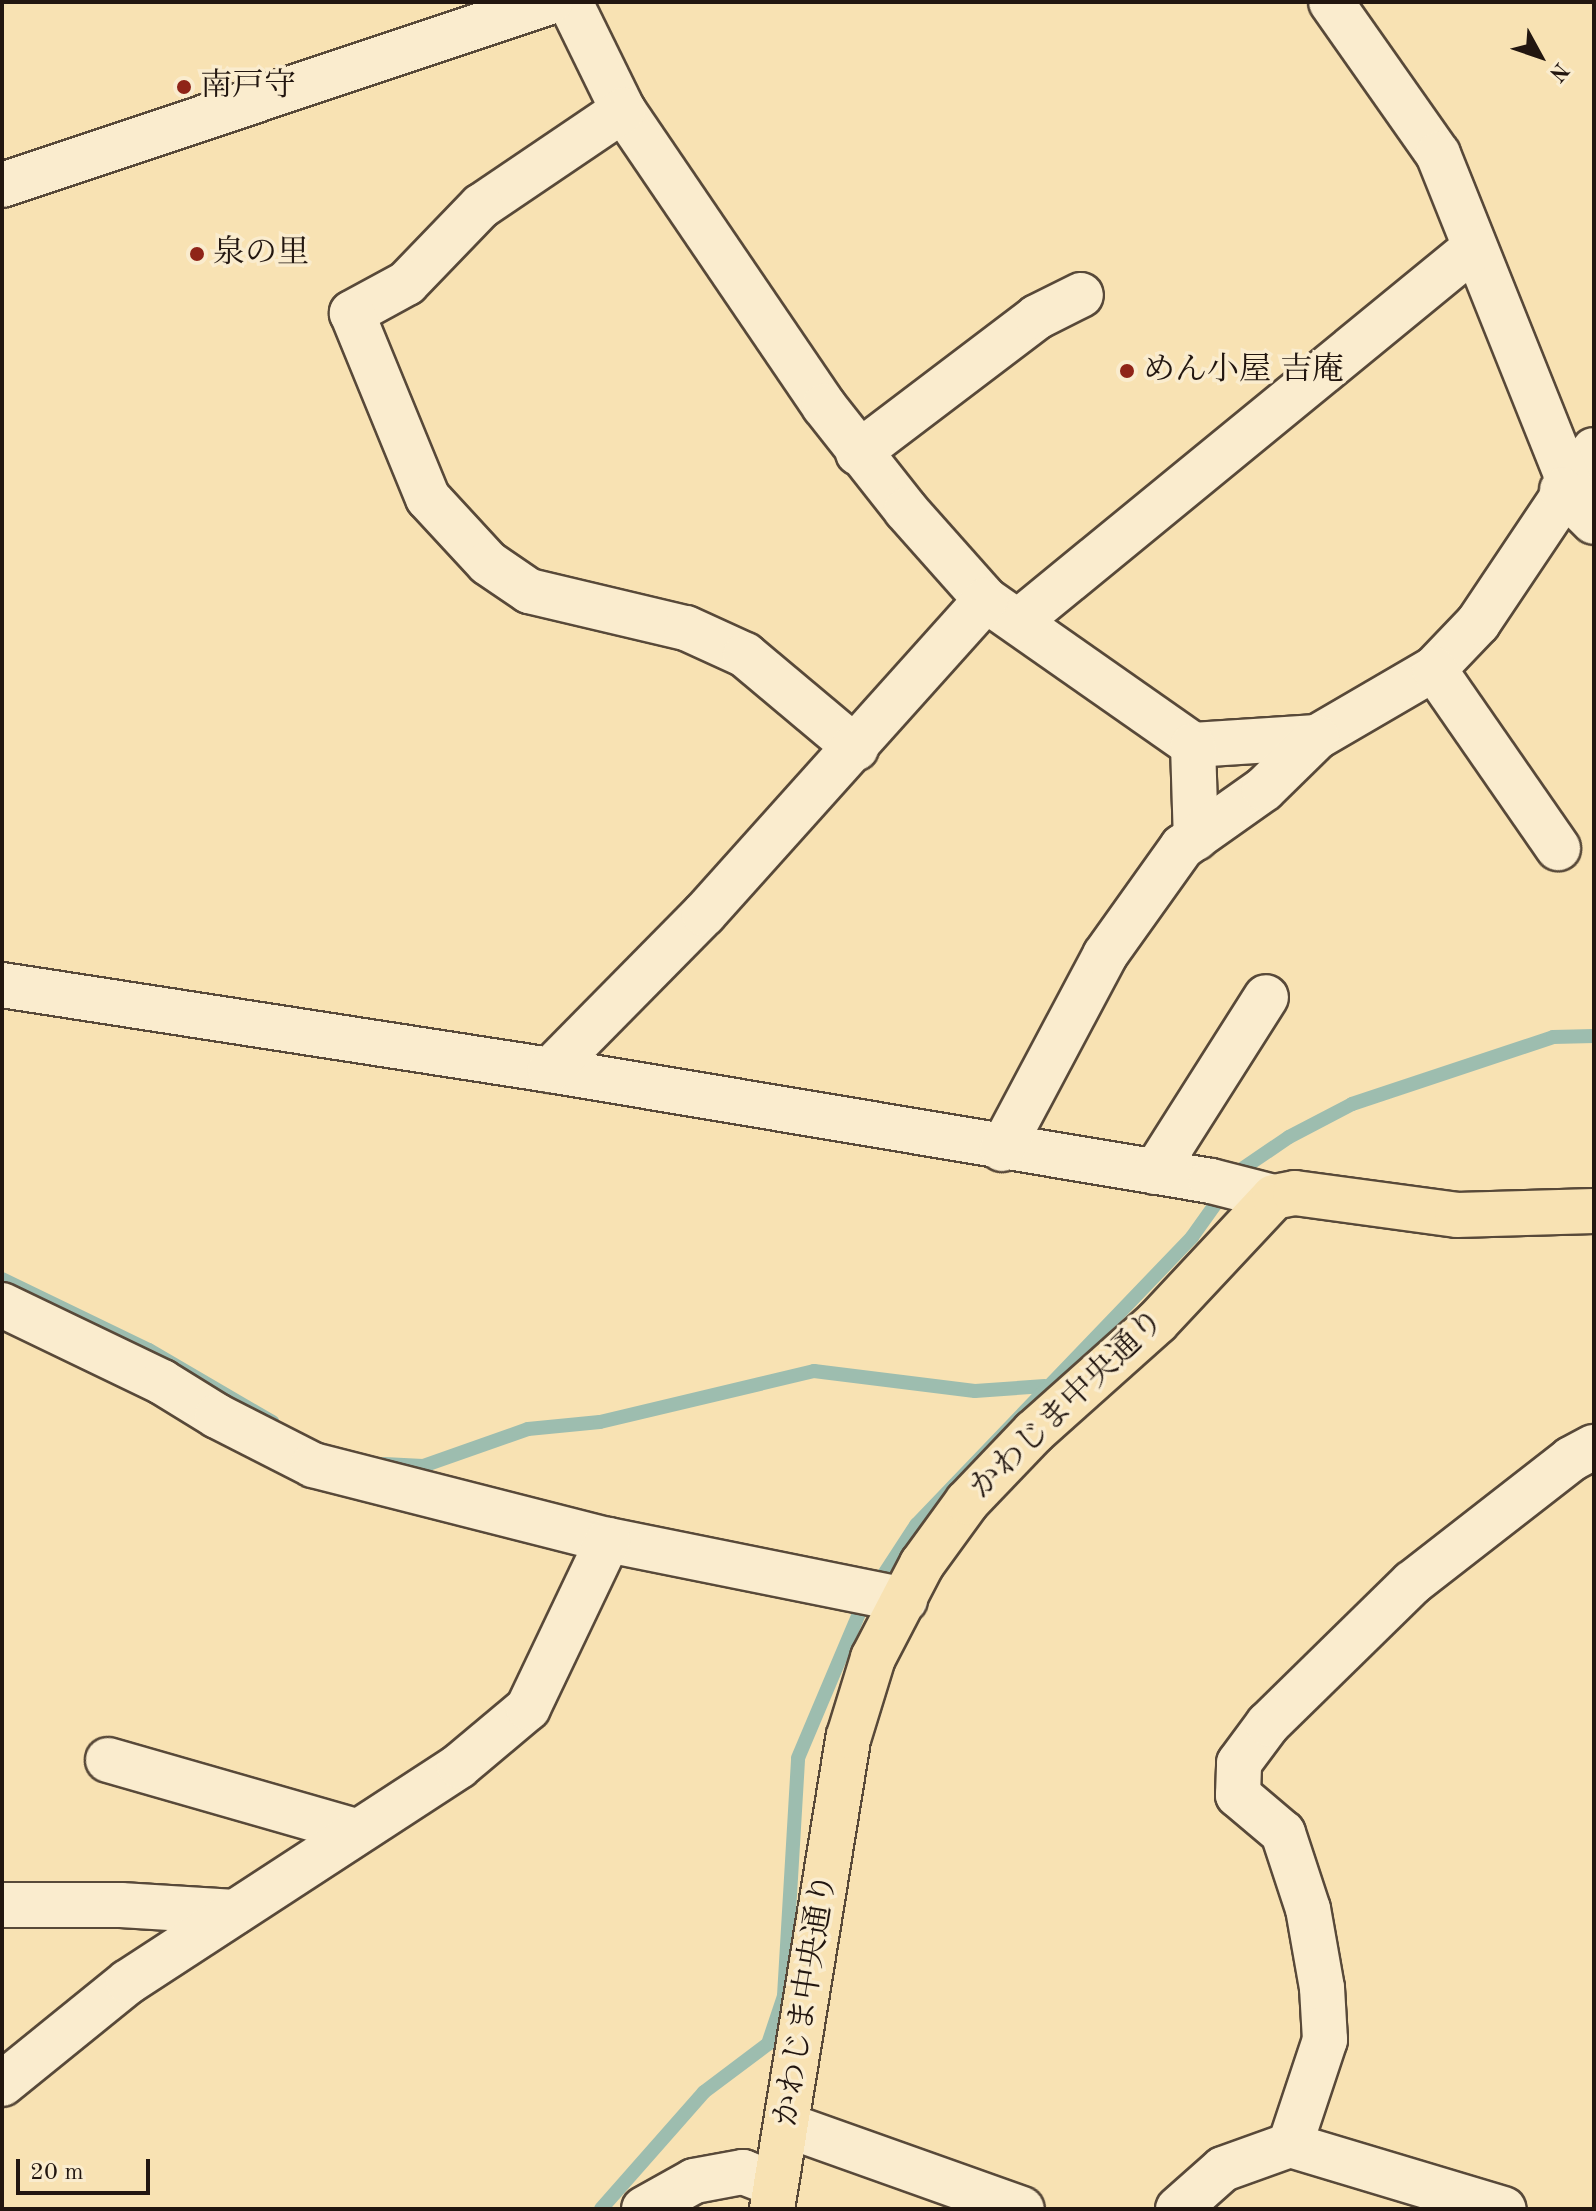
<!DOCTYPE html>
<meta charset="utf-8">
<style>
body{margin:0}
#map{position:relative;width:1596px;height:2211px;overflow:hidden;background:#f8e2b3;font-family:"Old Standard TT","Noto Serif JP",serif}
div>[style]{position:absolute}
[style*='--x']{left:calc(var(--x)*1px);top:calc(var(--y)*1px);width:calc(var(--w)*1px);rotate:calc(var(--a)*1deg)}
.stream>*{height:14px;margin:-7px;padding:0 7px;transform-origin:7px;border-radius:7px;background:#9dbdaf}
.roads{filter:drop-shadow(2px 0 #584939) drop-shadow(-2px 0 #584939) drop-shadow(0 2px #584939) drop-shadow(0 -2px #584939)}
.minor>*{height:44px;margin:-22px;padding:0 22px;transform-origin:22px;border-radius:22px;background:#faecce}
.major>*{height:44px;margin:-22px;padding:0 22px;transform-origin:22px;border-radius:22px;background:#f8e2b3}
.dots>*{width:22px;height:22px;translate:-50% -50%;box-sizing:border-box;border:4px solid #faecce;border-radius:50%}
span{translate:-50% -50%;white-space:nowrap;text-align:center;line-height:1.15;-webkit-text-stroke:7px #faecce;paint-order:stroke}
.poi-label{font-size:32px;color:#221610}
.left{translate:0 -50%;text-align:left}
.street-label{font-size:32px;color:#221610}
.frame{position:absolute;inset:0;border:4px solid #221610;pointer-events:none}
.north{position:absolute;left:1500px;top:16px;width:80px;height:80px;-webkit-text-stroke:6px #faecce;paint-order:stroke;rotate:130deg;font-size:22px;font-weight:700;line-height:32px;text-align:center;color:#221610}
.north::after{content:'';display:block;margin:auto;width:28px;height:36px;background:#221610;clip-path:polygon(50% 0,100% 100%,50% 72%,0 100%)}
.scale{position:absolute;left:16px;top:2159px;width:134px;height:36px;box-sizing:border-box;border:4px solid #221610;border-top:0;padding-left:10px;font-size:24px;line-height:28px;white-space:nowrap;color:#221610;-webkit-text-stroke:6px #faecce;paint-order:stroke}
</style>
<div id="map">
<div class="stream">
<div style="--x:2;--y:1279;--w:163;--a:25.8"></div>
<div style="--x:149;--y:1350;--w:143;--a:30.3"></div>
<div style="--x:384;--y:1464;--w:39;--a:3"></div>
<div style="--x:423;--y:1466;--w:111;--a:-19.4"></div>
<div style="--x:528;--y:1429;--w:72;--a:-5.6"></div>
<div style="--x:600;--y:1422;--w:220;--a:-13.4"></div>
<div style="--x:814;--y:1371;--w:162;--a:7.1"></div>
<div style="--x:975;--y:1391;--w:70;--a:-4.1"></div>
<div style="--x:601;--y:2209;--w:156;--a:-48.6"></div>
<div style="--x:704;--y:2092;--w:80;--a:-36.9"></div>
<div style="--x:768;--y:2044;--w:51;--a:-71.6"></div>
<div style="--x:784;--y:1996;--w:238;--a:-86.6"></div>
<div style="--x:798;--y:1758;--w:160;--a:-67.1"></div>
<div style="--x:860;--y:1611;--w:103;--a:-56.9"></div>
<div style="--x:916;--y:1525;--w:399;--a:-46.2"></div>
<div style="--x:1192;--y:1237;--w:81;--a:-54.5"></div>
<div style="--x:1239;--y:1171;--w:60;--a:-34.2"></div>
<div style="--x:1289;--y:1137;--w:71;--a:-27.6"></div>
<div style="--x:1352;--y:1104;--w:212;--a:-18.4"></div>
<div style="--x:1553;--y:1037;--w:41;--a:-1.4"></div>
</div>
<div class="roads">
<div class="minor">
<div style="--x:570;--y:2;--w:120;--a:63.9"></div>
<div style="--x:623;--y:110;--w:358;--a:55.8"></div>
<div style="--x:824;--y:406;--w:132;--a:51.7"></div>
<div style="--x:906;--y:510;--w:120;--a:48.4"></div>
<div style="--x:986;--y:600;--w:253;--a:35"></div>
<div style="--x:1193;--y:745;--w:124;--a:-3.7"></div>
<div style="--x:1317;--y:737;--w:135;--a:-30.2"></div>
<div style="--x:1434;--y:669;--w:64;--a:-46.3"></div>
<div style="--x:1478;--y:623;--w:208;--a:-56.2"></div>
<div style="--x:1331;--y:2;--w:186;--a:54.9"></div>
<div style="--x:1438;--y:154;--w:353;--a:68.2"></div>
<div style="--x:623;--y:110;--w:171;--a:145.9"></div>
<div style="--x:481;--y:206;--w:107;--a:133.9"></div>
<div style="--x:407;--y:283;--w:63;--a:151.4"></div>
<div style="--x:352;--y:313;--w:200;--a:67.7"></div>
<div style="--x:428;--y:498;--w:88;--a:47.3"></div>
<div style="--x:488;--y:563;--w:50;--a:34.3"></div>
<div style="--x:529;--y:591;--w:161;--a:13.3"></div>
<div style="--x:686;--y:628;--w:65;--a:24.6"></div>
<div style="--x:745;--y:655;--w:145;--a:40"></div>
<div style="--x:2;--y:185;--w:578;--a:-18.47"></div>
<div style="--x:858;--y:453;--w:225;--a:-37.2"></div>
<div style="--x:1037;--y:317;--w:49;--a:-26.6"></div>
<div style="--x:1562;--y:490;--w:45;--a:45"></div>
<div style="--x:1019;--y:621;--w:588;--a:-39.34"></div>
<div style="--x:1434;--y:669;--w:218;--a:55.3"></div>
<div style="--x:1193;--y:745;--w:93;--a:88.2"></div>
<div style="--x:2;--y:985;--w:555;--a:8.82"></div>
<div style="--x:550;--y:1070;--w:670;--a:9.53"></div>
<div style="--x:1211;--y:1181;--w:65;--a:14.3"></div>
<div style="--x:550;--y:1070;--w:219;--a:-45.4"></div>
<div style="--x:704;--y:914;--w:422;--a:-48.1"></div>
<div style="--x:1002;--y:1149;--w:220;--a:-62"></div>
<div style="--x:1105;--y:955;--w:133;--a:-54.5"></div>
<div style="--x:1182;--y:847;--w:100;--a:-35.3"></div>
<div style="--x:1264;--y:789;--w:74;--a:-44.5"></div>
<div style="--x:1155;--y:1172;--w:207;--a:-57.6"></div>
<div style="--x:2;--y:1305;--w:178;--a:25.7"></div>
<div style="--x:162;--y:1382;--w:65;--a:31.7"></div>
<div style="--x:217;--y:1416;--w:108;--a:27"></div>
<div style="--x:313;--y:1465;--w:304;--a:14.3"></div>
<div style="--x:608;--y:1540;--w:303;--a:11.4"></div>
<div style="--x:108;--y:1760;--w:258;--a:16"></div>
<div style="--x:2;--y:1905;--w:119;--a:0"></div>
<div style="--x:121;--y:1905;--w:114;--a:3.5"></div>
<div style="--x:2;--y:2084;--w:162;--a:-39"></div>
<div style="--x:128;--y:1982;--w:395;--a:-33.1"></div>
<div style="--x:459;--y:1766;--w:90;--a:-40"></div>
<div style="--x:528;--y:1708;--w:186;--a:-64.5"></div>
<div style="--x:789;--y:2126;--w:247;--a:19.6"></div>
<div style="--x:1290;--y:2145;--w:223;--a:16.7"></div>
<div style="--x:644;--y:2209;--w:57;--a:-29.2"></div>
<div style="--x:694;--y:2181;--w:50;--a:-10.4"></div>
<div style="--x:743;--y:2172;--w:34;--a:21"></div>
<div style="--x:1178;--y:2209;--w:60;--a:-41.6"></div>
<div style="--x:1223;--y:2169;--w:71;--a:-19.7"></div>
<div style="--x:1290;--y:2145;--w:111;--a:-71.6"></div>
<div style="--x:1325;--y:2040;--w:52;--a:-93.3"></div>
<div style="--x:1322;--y:1988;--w:80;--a:-100"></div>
<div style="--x:1308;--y:1909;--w:80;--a:-108.2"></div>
<div style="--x:1283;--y:1833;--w:59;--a:-139.8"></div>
<div style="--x:1238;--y:1795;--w:32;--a:-88"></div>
<div style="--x:1239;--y:1763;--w:49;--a:-53.4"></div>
<div style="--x:1268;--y:1724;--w:202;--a:-44.4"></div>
<div style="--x:1412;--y:1583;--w:202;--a:-37.9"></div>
<div style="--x:1571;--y:1459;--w:26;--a:-28"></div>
</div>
<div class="major">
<div style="--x:772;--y:2209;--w:479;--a:-80.8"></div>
<div style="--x:849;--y:1736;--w:82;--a:-72.9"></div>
<div style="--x:873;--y:1658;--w:106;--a:-62.5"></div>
<div style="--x:922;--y:1564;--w:77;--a:-54"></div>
<div style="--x:967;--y:1502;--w:97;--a:-46.3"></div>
<div style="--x:1034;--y:1432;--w:165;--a:-41.8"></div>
<div style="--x:1157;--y:1322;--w:171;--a:-46.9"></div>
<div style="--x:1274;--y:1197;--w:21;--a:-11"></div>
<div style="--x:1295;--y:1193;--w:163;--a:7.7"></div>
<div style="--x:1457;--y:1215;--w:137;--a:-1.7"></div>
</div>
</div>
<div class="dots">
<div style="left:184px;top:87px;background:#8f2418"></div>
<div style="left:197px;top:254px;background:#8f2418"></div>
<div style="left:1127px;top:371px;background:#8f2418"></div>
</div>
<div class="poi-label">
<span class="left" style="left:200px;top:87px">南戸守</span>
<span class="left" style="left:213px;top:254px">泉の里</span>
<span class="left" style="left:1143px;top:371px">めん小屋 吉庵</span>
</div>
<div class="street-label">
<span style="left:1068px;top:1405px;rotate:-44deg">かわじま中央通り</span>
<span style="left:807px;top:2000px;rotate:-81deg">かわじま中央通り</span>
</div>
<div class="frame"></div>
<div class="north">N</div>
<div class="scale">20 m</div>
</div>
